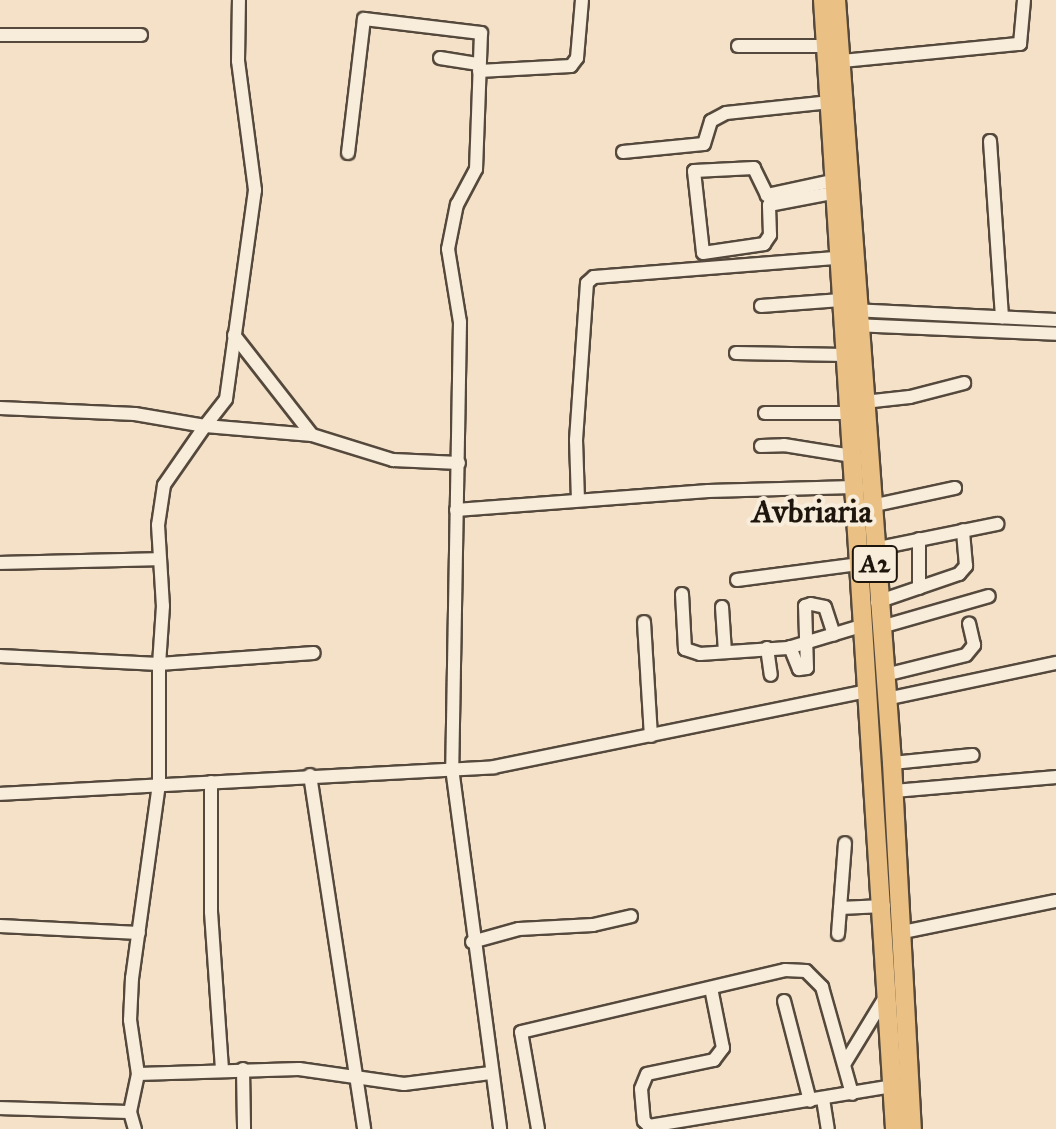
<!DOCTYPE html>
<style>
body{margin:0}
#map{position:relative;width:1056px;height:1129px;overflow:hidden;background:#f4e1c8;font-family:"IM FELL Great Primer",serif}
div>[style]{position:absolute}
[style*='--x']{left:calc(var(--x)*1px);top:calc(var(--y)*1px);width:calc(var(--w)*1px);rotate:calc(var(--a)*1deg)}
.roads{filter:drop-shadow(2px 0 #54493c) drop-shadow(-2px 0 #54493c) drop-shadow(0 2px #54493c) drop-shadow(0 -2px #54493c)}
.minor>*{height:12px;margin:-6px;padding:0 6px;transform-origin:6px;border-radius:6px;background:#f8ecdb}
.highway>*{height:18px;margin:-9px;padding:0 9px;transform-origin:9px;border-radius:9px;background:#eac084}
span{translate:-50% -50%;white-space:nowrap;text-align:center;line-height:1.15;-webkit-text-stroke:8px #f8ecdb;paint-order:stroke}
.shield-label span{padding:2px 6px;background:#f8ecdb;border:2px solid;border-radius:6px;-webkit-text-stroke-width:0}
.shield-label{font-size:26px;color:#1e160d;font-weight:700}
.quarter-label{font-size:32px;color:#1e160d;font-weight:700}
</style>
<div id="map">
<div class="roads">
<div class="minor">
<div style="--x:0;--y:35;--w:141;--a:0"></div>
<div style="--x:738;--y:46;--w:89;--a:0"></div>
<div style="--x:440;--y:58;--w:39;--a:9"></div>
<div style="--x:842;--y:61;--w:179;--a:-5.5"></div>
<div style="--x:1020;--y:44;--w:44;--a:-84.8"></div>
<div style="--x:479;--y:71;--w:92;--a:-3.1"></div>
<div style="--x:571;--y:66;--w:10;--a:-53"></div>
<div style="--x:577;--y:58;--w:58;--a:-85.1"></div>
<div style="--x:990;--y:141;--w:177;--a:86.1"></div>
<div style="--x:623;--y:152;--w:81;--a:-5.6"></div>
<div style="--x:704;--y:144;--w:24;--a:-73"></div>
<div style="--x:711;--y:121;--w:17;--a:-28"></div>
<div style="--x:726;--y:113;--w:105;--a:-6"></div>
<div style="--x:348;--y:153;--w:135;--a:-83.2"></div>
<div style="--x:364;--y:19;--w:118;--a:6.8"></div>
<div style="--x:481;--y:33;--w:136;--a:92.1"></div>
<div style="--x:476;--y:169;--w:40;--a:118"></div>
<div style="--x:457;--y:204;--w:46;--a:101.3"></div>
<div style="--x:448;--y:249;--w:74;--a:80.7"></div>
<div style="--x:460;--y:322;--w:446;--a:91"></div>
<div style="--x:452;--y:768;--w:364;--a:82.4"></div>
<div style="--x:836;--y:180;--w:71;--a:167.7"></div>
<div style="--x:767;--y:195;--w:30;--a:-116"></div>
<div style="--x:754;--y:168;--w:60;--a:177.1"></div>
<div style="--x:694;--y:171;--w:82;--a:83.7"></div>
<div style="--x:703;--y:253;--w:62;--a:-8.4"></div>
<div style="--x:764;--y:244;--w:11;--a:-56"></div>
<div style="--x:770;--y:235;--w:30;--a:-92"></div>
<div style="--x:769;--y:205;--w:69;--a:-10.8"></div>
<div style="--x:761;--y:306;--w:80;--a:-4.3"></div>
<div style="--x:852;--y:310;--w:204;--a:2.8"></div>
<div style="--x:853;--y:325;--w:203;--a:2.5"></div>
<div style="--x:234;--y:335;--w:127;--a:52"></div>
<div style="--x:312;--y:435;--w:85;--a:17.2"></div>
<div style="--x:393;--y:460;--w:66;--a:2.6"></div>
<div style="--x:736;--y:353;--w:109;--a:1.1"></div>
<div style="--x:864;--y:402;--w:46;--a:-6.2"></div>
<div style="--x:910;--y:397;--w:56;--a:-14.5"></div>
<div style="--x:0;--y:408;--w:135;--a:2.5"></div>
<div style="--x:135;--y:414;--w:71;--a:9.7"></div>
<div style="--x:205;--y:426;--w:34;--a:-52"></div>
<div style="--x:226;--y:399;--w:211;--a:-82.1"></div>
<div style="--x:255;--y:190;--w:130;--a:-97.5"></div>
<div style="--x:238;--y:61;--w:61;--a:-89.1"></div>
<div style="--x:765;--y:413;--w:84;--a:0"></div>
<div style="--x:312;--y:435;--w:107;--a:-175.2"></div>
<div style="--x:205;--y:426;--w:72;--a:124.8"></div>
<div style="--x:164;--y:485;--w:40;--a:98.5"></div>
<div style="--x:158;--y:525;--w:81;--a:86.5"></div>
<div style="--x:163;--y:606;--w:58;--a:93.9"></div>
<div style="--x:159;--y:664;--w:155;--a:-4.1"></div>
<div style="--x:761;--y:446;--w:23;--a:-2"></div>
<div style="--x:784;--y:445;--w:69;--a:9.2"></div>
<div style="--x:578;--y:500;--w:60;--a:-91.9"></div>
<div style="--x:576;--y:440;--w:157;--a:-86"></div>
<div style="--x:587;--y:283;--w:9;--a:-41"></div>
<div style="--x:594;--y:277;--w:245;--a:-4.5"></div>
<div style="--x:871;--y:506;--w:86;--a:-12.1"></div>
<div style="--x:456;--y:510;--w:253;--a:-4.3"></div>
<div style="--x:708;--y:491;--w:146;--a:-1.6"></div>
<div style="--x:919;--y:539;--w:49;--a:90"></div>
<div style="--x:874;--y:549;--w:126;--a:-11.5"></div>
<div style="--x:0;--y:563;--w:159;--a:-1.4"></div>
<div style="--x:737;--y:580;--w:122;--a:-7.5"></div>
<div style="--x:682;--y:594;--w:55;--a:86.9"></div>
<div style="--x:685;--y:649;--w:16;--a:18"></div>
<div style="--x:700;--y:654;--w:88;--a:-3.9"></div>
<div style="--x:788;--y:648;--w:79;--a:-16.8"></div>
<div style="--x:877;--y:602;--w:87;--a:-18.9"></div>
<div style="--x:959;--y:574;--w:11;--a:-49"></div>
<div style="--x:966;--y:566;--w:36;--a:-95"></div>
<div style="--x:722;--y:607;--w:45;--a:86.2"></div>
<div style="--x:644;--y:622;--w:114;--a:86.5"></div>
<div style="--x:881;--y:627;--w:112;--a:-16"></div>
<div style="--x:790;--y:647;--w:24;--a:68"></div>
<div style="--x:799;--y:669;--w:8;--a:-7"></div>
<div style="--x:807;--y:668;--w:62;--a:-91.8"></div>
<div style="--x:805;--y:606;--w:6;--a:-18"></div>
<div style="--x:811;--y:604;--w:14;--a:12"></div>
<div style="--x:825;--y:607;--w:29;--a:72"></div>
<div style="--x:767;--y:648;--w:27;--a:82"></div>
<div style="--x:0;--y:656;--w:159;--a:2.9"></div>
<div style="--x:159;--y:664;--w:120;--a:90"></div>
<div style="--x:159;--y:784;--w:196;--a:97.9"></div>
<div style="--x:132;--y:978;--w:42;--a:92.7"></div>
<div style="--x:130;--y:1020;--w:55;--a:81.6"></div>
<div style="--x:138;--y:1074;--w:39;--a:102"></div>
<div style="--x:130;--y:1112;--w:18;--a:74"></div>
<div style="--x:885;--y:675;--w:83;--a:-13.9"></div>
<div style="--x:966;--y:655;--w:13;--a:-51"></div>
<div style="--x:974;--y:645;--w:22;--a:-103"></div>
<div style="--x:886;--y:699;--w:174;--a:-12"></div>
<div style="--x:892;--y:763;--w:81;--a:-5.6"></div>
<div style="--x:310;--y:775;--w:358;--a:81.3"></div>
<div style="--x:211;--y:782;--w:130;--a:90"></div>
<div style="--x:211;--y:912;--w:156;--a:86"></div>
<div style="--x:894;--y:791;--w:163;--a:-4.9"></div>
<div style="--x:0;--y:794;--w:495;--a:-3.1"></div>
<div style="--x:494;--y:767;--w:383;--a:-11.5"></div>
<div style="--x:840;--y:908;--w:44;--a:-2.6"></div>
<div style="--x:0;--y:926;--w:139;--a:2.9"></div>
<div style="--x:903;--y:932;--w:156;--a:-11.5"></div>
<div style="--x:838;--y:934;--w:91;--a:-85.6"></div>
<div style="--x:472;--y:942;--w:49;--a:-15.5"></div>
<div style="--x:519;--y:929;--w:74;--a:-3.1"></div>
<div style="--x:593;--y:925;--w:39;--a:-13"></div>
<div style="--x:711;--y:988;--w:61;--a:78.7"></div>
<div style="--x:723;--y:1048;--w:15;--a:127"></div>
<div style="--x:714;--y:1060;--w:68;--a:168.2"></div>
<div style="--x:647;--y:1074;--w:16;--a:112"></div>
<div style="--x:641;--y:1089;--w:32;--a:85"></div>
<div style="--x:644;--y:1121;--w:7;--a:45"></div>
<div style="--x:649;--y:1126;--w:248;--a:-9.3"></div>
<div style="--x:784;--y:1001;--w:103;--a:75.4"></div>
<div style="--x:845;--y:1063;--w:81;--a:-58.7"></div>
<div style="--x:243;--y:1069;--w:60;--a:89"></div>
<div style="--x:138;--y:1074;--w:161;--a:-1.8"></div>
<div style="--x:299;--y:1069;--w:106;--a:8.1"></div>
<div style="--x:404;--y:1084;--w:87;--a:-7.3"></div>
<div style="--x:823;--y:1099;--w:30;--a:81"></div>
<div style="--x:0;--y:1108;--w:130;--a:1.8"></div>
<div style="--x:538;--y:1129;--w:98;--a:-99.9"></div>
<div style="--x:521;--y:1032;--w:271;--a:-13.2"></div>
<div style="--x:785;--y:970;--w:21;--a:3"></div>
<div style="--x:806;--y:971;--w:23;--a:45"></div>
<div style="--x:822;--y:987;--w:111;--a:74.3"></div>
</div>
<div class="highway">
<div style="--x:823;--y:0;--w:1131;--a:86.35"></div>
<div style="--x:836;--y:0;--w:765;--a:85.8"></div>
<div style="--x:892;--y:763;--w:367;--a:86.9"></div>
</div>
</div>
<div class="shield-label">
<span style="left:875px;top:564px">A2</span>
</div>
<div class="quarter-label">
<span style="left:812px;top:512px">Avbriaria</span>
</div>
</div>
